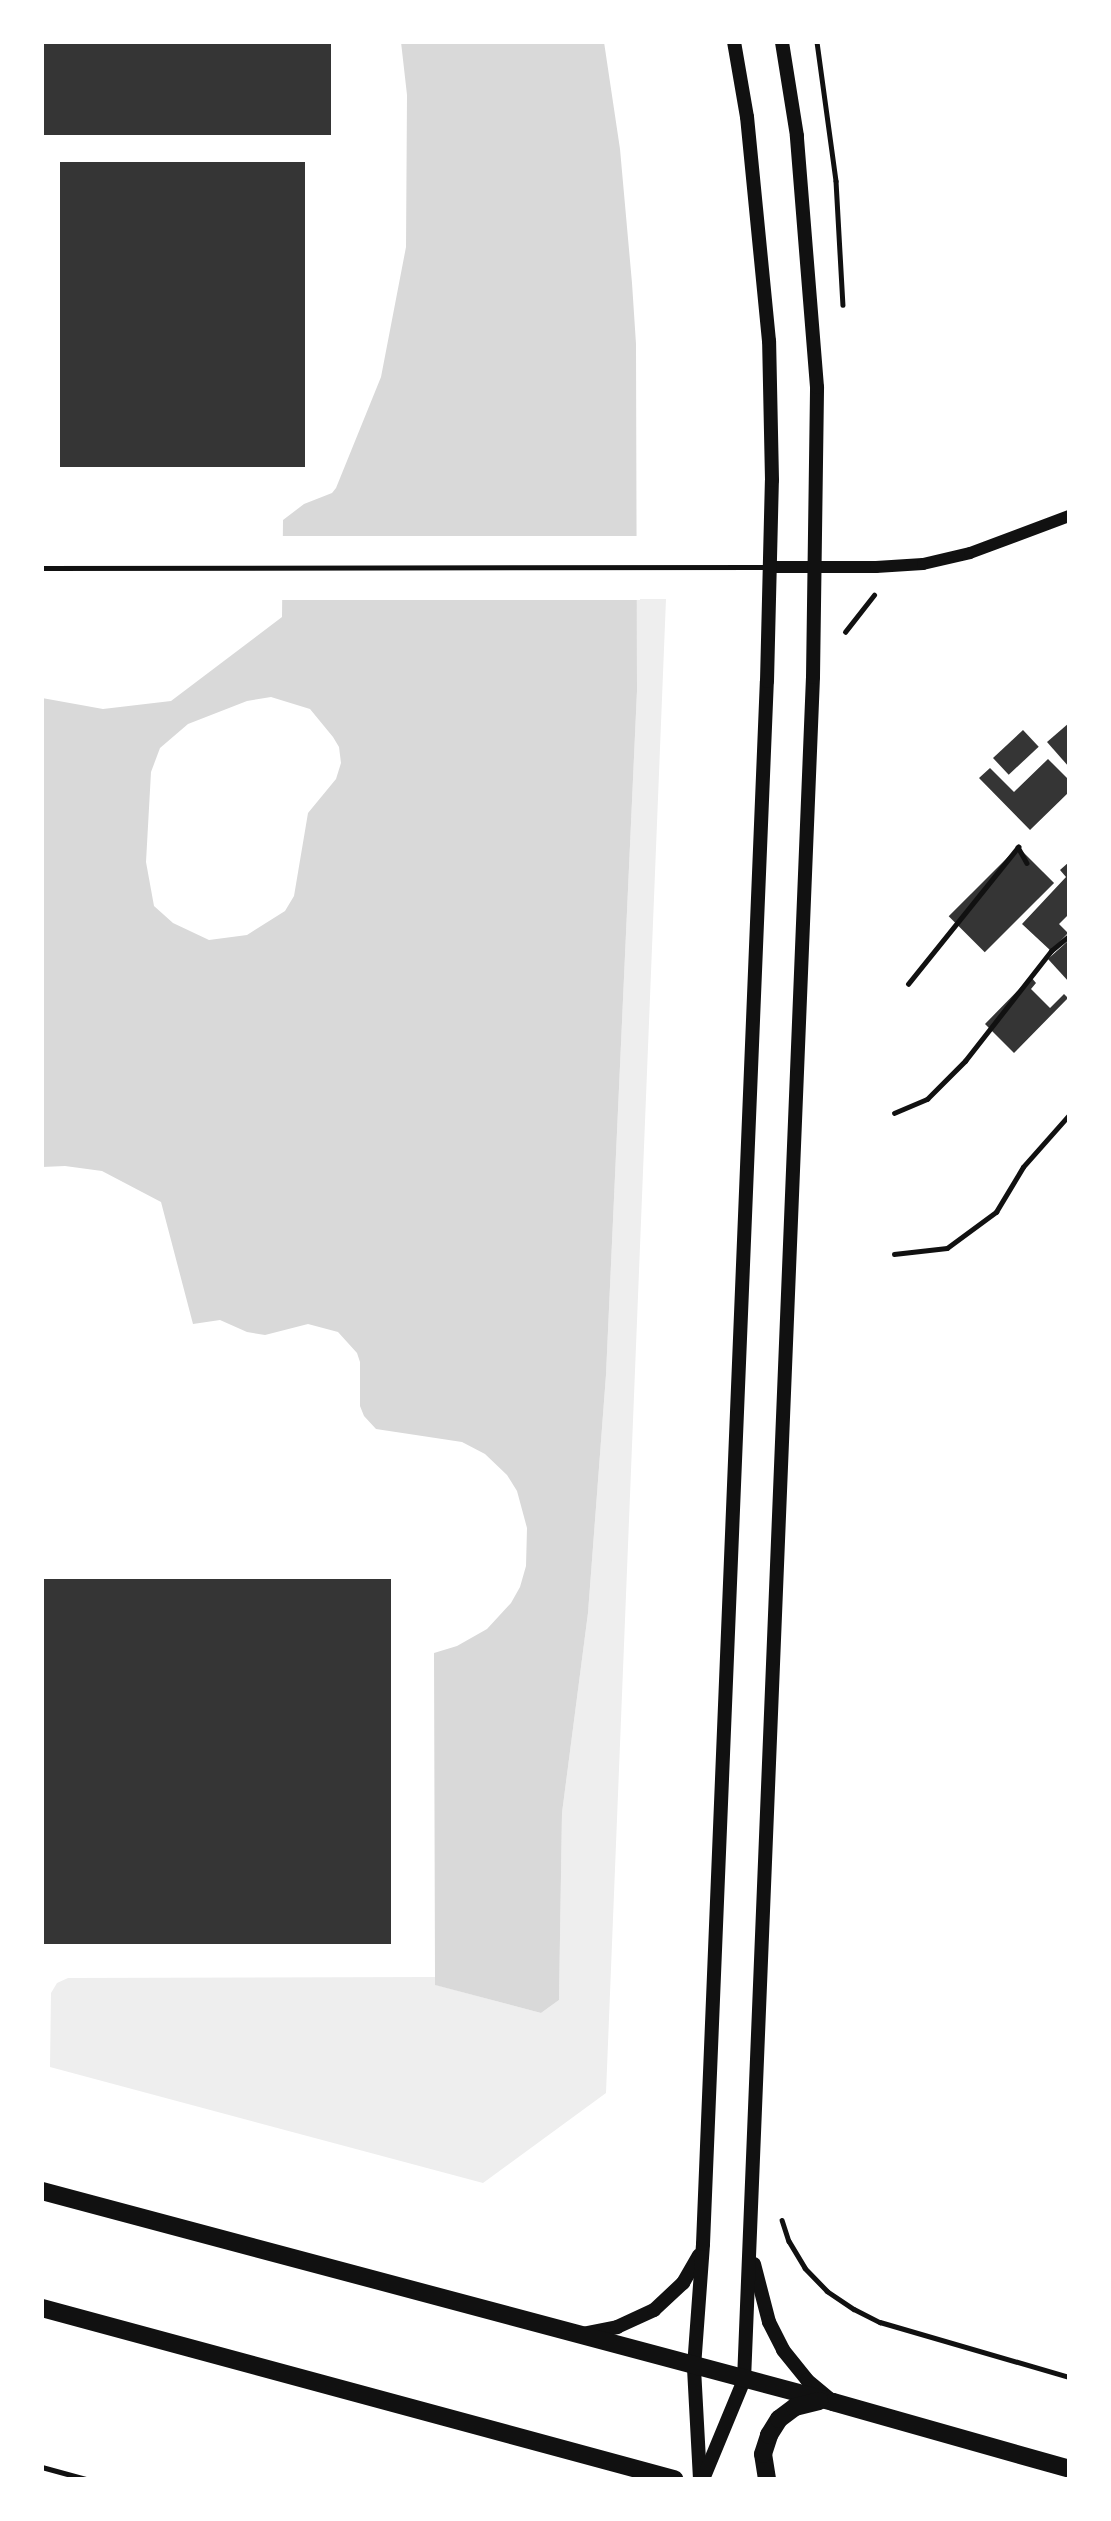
<!DOCTYPE html>
<style>
body{margin:0}
#map{position:relative;width:1111px;height:2521px;overflow:hidden;background:#fff;font-family:Lato,sans-serif}
div>[style]{position:absolute}
[style*='--x']{left:calc(var(--x)*1px);top:calc(var(--y)*1px);width:calc(var(--w)*1px);rotate:calc(var(--a)*1deg)}
.green>*{inset:0;background:#eee}
.water>*{inset:0;background:#d9d9d9}
.pier>*{inset:0;background:#fff;transform-origin:0 0}
.building>*{inset:0;background:#353535;transform-origin:0 0}
.path>*{height:4.5px;margin:-2.25px;padding:0 2.25px;transform-origin:2.25px;border-radius:2.25px;background:#111}
.service>*{height:5px;margin:-2.5px;padding:0 2.5px;transform-origin:2.5px;border-radius:2.5px;background:#111}
.tertiary>*{height:12px;margin:-6px;padding:0 6px;transform-origin:6px;border-radius:6px;background:#111}
.secondary>*{height:14px;margin:-7px;padding:0 7px;transform-origin:7px;border-radius:7px;background:#111}
.primary>*{height:18px;margin:-9px;padding:0 9px;transform-origin:9px;border-radius:9px;background:#111}
span{translate:-50% -50%;white-space:nowrap;text-align:center;line-height:1.15;-webkit-text-stroke:7px #fff;paint-order:stroke}
.frame{position:absolute;inset:0;border:44px solid #fff;pointer-events:none}
</style>
<div id="map">
<div class="green">
<div style="clip-path:polygon(636px 599px,666px 599px,606px 2093px,483px 2183px,50px 2067px,51px 1993px,57px 1983px,68px 1978px,435px 1977px,436px 1985px,541px 2013px,559px 2000px,562px 1813px,588px 1613px,606px 1375px,637px 691px)"></div>
</div>
<div class="water">
<div style="clip-path:polygon(evenodd,401px 42px,604px 42px,620px 149px,632px 283px,636px 344px,637px 691px,606px 1375px,588px 1613px,562px 1813px,559px 2000px,541px 2013px,435px 1985px,435px 1977px,434px 1653px,457px 1646px,487px 1629px,511px 1603px,520px 1587px,526px 1566px,527px 1528px,517px 1491px,507px 1475px,485px 1454px,462px 1442px,376px 1429px,364px 1416px,360px 1406px,360px 1362px,357px 1353px,338px 1332px,308px 1324px,265px 1335px,247px 1332px,220px 1320px,193px 1324px,161px 1202px,102px 1171px,65px 1166px,42px 1167px,42px 698px,103px 709px,171px 701px,282px 617px,283px 520px,304px 504px,332px 493px,336px 488px,381px 377px,406px 247px,407px 95px,401px 42px,271px 697px,310px 709px,333px 737px,339px 747px,341px 763px,336px 779px,308px 813px,294px 896px,285px 911px,247px 935px,209px 940px,173px 923px,154px 906px,146px 862px,151px 772px,160px 748px,188px 724px,247px 701px,271px 697px)"></div>
</div>
<div class="pier">
<div style="left:281px;top:536px;width:359px;height:64px"></div>
</div>
<div class="building">
<div style="left:42px;top:42px;width:289px;height:93px"></div>
<div style="left:60px;top:162px;width:245px;height:305px"></div>
<div style="clip-path:polygon(1069px 723px,1069px 767px,1047px 742px)"></div>
<div style="left:1023px;top:730px;width:23px;height:41px;rotate:47deg"></div>
<div style="clip-path:polygon(1048px 759px,1069px 780px,1069px 792px,1030px 830px,979px 778px,990px 768px,1014px 792px)"></div>
<div style="left:1018px;top:847px;width:51px;height:98px;rotate:45deg"></div>
<div style="clip-path:polygon(1069px 862px,1069px 914px,1059px 924px,1068px 933px,1051px 951px,1022px 924px,1066px 877px,1060px 870px)"></div>
<div style="clip-path:polygon(1069px 940px,1069px 982px,1048px 959px)"></div>
<div style="clip-path:polygon(1031px 977px,1036px 983px,1031px 989px,1050px 1008px,1064px 994px,1068px 998px,1014px 1053px,985px 1024px)"></div>
<div style="left:42px;top:1579px;width:349px;height:365px"></div>
</div>
<div class="path">
<div style="--x:817;--y:42;--w:140;--a:82.2"></div>
<div style="--x:836;--y:181;--w:124;--a:86.8"></div>
<div style="--x:845;--y:632;--w:47;--a:-51.9"></div>
<div style="--x:908;--y:984;--w:176;--a:-51.2"></div>
<div style="--x:1018;--y:847;--w:18;--a:61"></div>
<div style="--x:894;--y:1113;--w:36;--a:-23"></div>
<div style="--x:927;--y:1099;--w:54;--a:-45"></div>
<div style="--x:965;--y:1061;--w:140;--a:-52"></div>
<div style="--x:1051;--y:951;--w:23;--a:-40"></div>
<div style="--x:894;--y:1254;--w:53;--a:-6.5"></div>
<div style="--x:947;--y:1248;--w:61;--a:-36.3"></div>
<div style="--x:996;--y:1212;--w:52;--a:-59"></div>
<div style="--x:1023;--y:1167;--w:69;--a:-48.5"></div>
<div style="--x:782;--y:2220;--w:22;--a:72"></div>
<div style="--x:789;--y:2241;--w:31;--a:59"></div>
<div style="--x:805;--y:2268;--w:32;--a:46"></div>
<div style="--x:827;--y:2291;--w:32;--a:34"></div>
<div style="--x:854;--y:2309;--w:29;--a:27"></div>
<div style="--x:880;--y:2322;--w:197;--a:16.2"></div>
<div style="--x:42;--y:2467;--w:46;--a:15.3"></div>
</div>
<div class="service">
<div style="--x:42;--y:568;--w:725;--a:-0.08"></div>
</div>
<div class="tertiary">
<div style="--x:770;--y:567;--w:106;--a:0"></div>
<div style="--x:876;--y:567;--w:47;--a:-3.7"></div>
<div style="--x:923;--y:564;--w:48;--a:-13.2"></div>
<div style="--x:970;--y:553;--w:106;--a:-20.5"></div>
</div>
<div class="secondary">
<div style="--x:754;--y:2264;--w:60;--a:75.5"></div>
<div style="--x:769;--y:2322;--w:31;--a:63"></div>
<div style="--x:783;--y:2350;--w:38;--a:51"></div>
<div style="--x:807;--y:2380;--w:33;--a:40"></div>
<div style="--x:582;--y:2334;--w:36;--a:-11"></div>
<div style="--x:617;--y:2327;--w:41;--a:-24.7"></div>
<div style="--x:654;--y:2310;--w:40;--a:-43"></div>
<div style="--x:683;--y:2283;--w:32;--a:-60"></div>
<div style="--x:700;--y:2479;--w:112;--a:-93.1"></div>
<div style="--x:694;--y:2367;--w:123;--a:-85.8"></div>
<div style="--x:703;--y:2244;--w:1564;--a:-87.66"></div>
<div style="--x:767;--y:681;--w:201;--a:-88.6"></div>
<div style="--x:772;--y:480;--w:139;--a:-91.2"></div>
<div style="--x:769;--y:341;--w:225;--a:-95.6"></div>
<div style="--x:747;--y:117;--w:76;--a:-99.8"></div>
<div style="--x:703;--y:2479;--w:107;--a:-67.5"></div>
<div style="--x:744;--y:2380;--w:1704;--a:-87.68"></div>
<div style="--x:813;--y:677;--w:290;--a:-89.2"></div>
<div style="--x:817;--y:387;--w:252;--a:-94.6"></div>
<div style="--x:797;--y:136;--w:95;--a:-99.1"></div>
</div>
<div class="primary">
<div style="--x:42;--y:2191;--w:819;--a:14.94"></div>
<div style="--x:833;--y:2402;--w:245;--a:15.8"></div>
<div style="--x:42;--y:2308;--w:655;--a:15.14"></div>
<div style="--x:767;--y:2479;--w:25;--a:-99"></div>
<div style="--x:763;--y:2454;--w:20;--a:-72"></div>
<div style="--x:769;--y:2435;--w:19;--a:-58"></div>
<div style="--x:779;--y:2419;--w:20;--a:-37"></div>
<div style="--x:795;--y:2407;--w:25;--a:-14"></div>
</div>
<div class="frame"></div>
</div>
